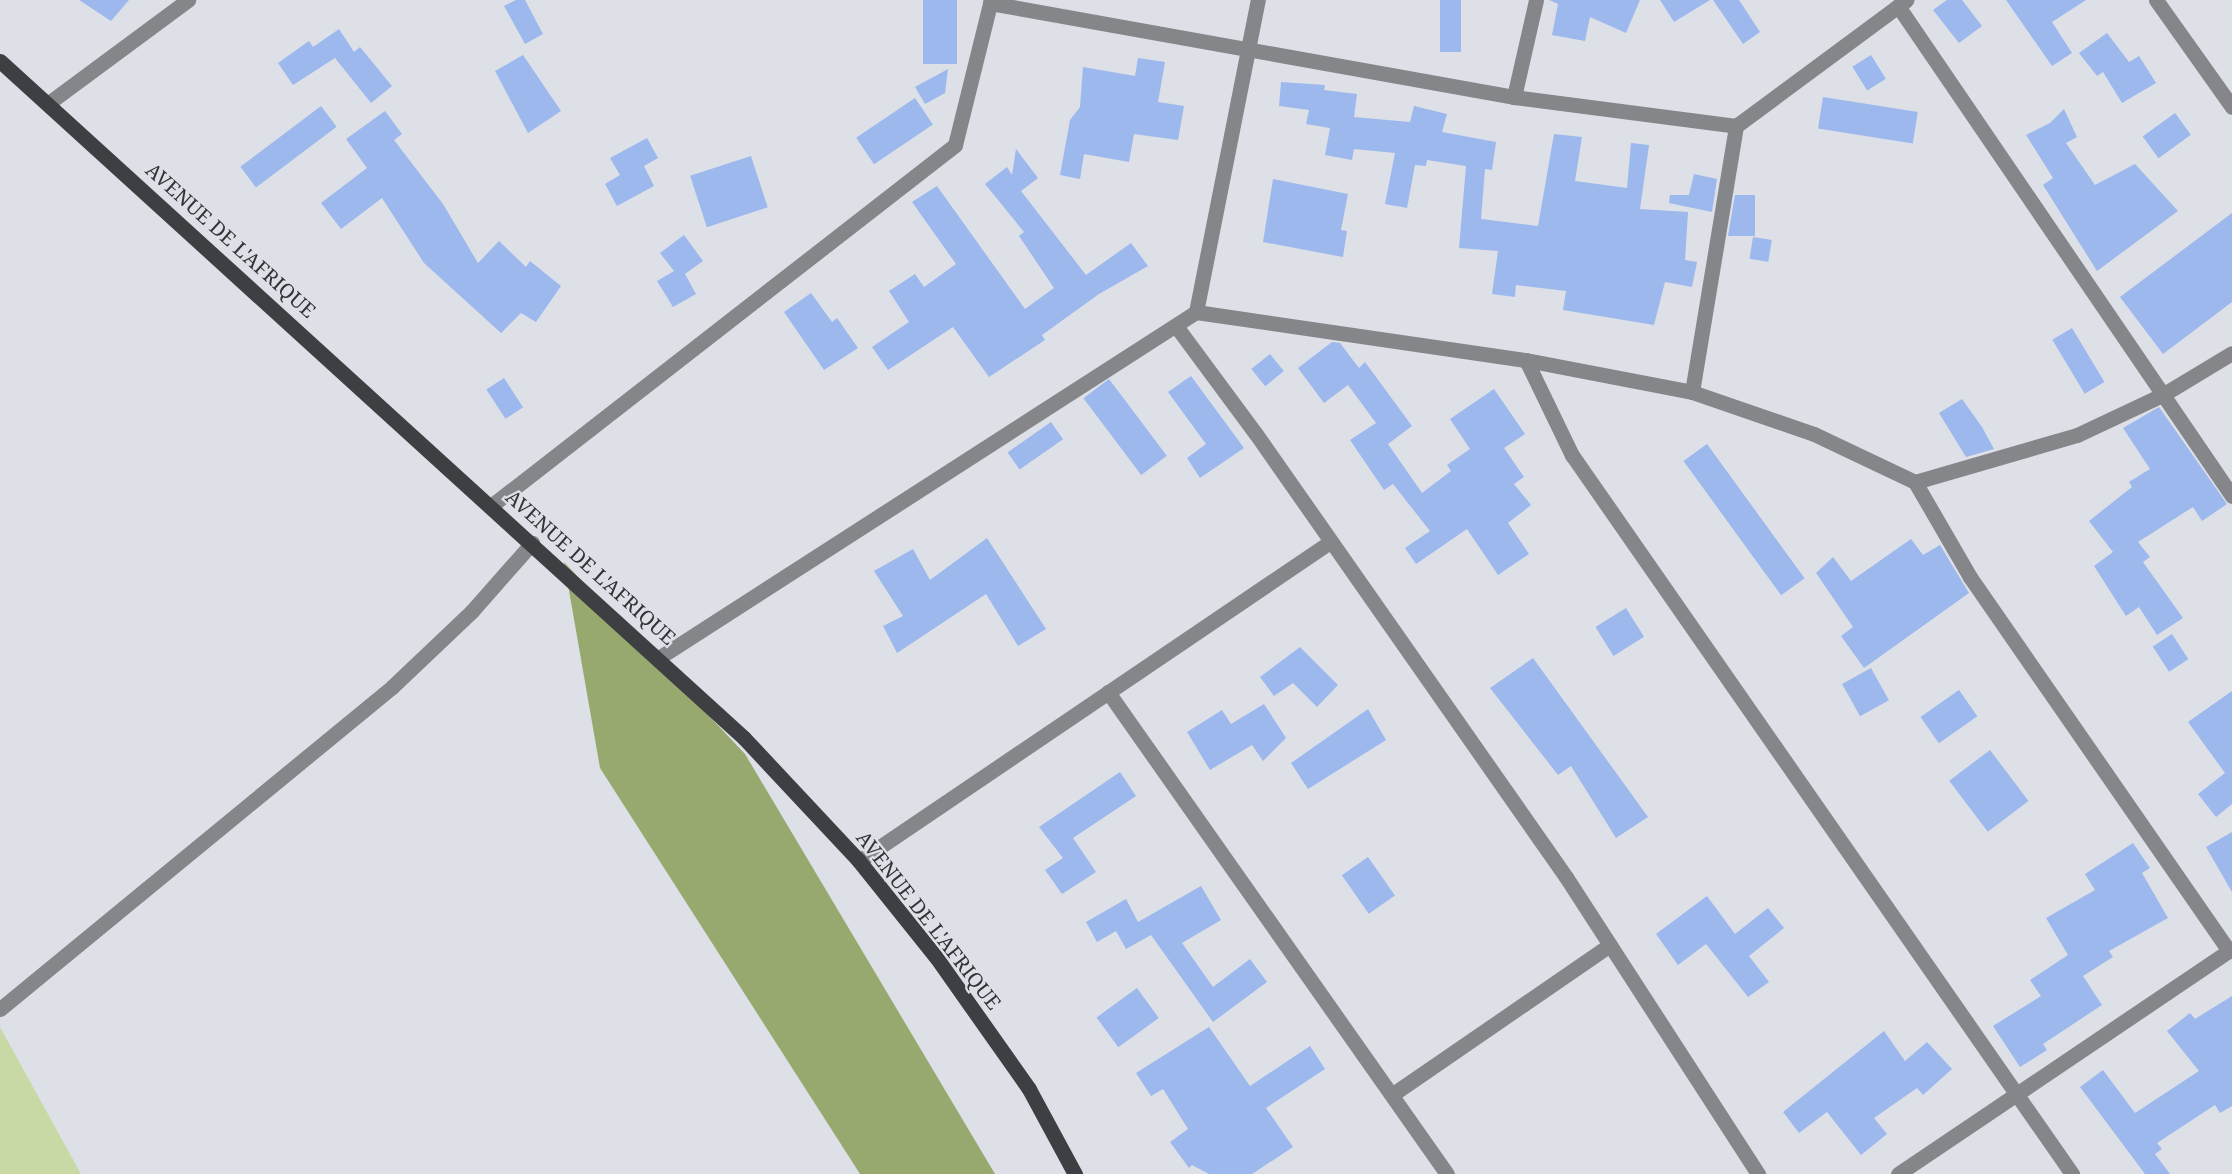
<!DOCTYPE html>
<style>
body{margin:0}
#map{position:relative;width:2232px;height:1174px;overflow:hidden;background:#dde0e7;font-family:"Noto Serif",serif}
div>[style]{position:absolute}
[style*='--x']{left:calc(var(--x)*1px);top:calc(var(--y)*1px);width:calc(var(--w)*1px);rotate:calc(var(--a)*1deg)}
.green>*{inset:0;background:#c9d9a6}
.forest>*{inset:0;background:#98a96f}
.building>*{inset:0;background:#9cb8ed;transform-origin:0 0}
.minor>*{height:15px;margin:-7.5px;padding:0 7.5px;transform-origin:7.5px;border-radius:7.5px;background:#858689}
.major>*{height:15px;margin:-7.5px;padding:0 7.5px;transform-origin:7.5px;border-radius:7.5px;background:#3d3f43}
span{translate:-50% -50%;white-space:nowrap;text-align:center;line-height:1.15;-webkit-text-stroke:4.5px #dde0e7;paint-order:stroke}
.street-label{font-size:20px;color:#323336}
</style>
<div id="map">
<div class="green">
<div style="clip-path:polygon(0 1027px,81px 1174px,0 1174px)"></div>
</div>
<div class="forest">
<div style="clip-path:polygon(564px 562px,745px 754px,995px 1174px,860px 1174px,600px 768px)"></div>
</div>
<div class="building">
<div style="clip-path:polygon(79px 0,129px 0,111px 21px)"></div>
<div style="clip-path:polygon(516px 0,525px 0,543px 34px,525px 44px,504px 6px)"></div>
<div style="left:923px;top:0;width:34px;height:64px"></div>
<div style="left:1440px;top:0;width:21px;height:52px"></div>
<div style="clip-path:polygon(1549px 0,1640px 0,1626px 33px,1590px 17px,1585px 41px,1552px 35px,1558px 4px)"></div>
<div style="clip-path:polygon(1660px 0,1710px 0,1674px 22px)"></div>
<div style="clip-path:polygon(1713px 0,1739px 0,1760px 32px,1743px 44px)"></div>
<div style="clip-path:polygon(1947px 0,1962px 0,1982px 26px,1959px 43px,1933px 10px)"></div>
<div style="clip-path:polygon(2006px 0,2086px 0,2052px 22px,2072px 53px,2052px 66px)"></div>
<div style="clip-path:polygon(339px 29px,354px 52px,360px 47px,392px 86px,371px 103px,335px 58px,293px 85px,278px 63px,309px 41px,313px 47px)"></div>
<div style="clip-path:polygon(2107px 33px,2129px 62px,2139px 56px,2156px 83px,2122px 103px,2103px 72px,2097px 76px,2079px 53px)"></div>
<div style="clip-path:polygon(523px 55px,561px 111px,528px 133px,495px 71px)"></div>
<div style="left:1871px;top:55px;width:28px;height:22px;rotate:58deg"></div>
<div style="clip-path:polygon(1138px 58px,1165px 62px,1158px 102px,1184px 106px,1178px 140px,1134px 134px,1129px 162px,1084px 154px,1080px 179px,1060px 175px,1070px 120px,1080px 107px,1083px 67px,1135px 76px)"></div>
<div style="clip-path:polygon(948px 69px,945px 93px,925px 104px,915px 87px)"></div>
<div style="clip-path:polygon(1281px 82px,1325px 85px,1324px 90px,1357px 94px,1354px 117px,1410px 122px,1414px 106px,1447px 114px,1442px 132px,1496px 142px,1492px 170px,1485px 169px,1481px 219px,1538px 226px,1554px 134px,1582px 137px,1575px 181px,1627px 188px,1631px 143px,1649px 145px,1640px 209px,1688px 212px,1685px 260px,1697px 262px,1692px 287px,1665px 282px,1654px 325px,1563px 310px,1566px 291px,1516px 285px,1515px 297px,1492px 294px,1498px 251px,1459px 248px,1466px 166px,1427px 160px,1426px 166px,1415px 165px,1407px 208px,1385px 204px,1395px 153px,1354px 149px,1352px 160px,1325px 155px,1330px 128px,1306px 124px,1309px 110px,1279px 106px)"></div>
<div style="left:1823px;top:97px;width:96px;height:32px;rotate:9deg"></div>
<div style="left:915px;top:98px;width:32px;height:71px;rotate:56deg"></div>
<div style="left:321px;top:106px;width:26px;height:101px;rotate:53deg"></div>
<div style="clip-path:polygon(2064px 109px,2077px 137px,2066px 143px,2095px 185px,2135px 164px,2178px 211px,2097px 271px,2043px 185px,2053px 178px,2026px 135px,2050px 123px)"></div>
<div style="clip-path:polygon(385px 111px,402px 134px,394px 140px,443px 204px,478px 263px,499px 241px,526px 267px,530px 261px,561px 286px,536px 322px,521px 313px,501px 333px,424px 263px,382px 198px,341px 229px,321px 203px,367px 168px,346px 139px)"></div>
<div style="left:2175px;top:113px;width:27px;height:40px;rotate:54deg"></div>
<div style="clip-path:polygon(647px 138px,658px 158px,644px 166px,654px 186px,617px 206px,605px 184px,620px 175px,610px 158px)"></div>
<div style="clip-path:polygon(1016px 149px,1038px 178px,1021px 191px,1086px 275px,1131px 243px,1148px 266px,1099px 294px,1042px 335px,1045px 340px,989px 377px,953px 327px,888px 370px,872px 347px,909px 322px,889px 291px,915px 274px,924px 287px,956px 264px,912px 202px,937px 186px,1025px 309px,1054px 288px,1019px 236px,1024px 232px,985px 184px,1007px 167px,1012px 175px)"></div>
<div style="left:751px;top:156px;width:54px;height:64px;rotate:72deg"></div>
<div style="clip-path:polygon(1694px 174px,1717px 179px,1712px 212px,1669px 203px,1670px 195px,1689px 195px)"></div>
<div style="clip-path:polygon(1273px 179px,1348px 194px,1341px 230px,1347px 231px,1343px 257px,1263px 242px)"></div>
<div style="clip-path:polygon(1735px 195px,1755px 195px,1755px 236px,1728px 236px)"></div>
<div style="clip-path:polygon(2232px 213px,2232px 302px,2163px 354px,2120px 297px)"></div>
<div style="clip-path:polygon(684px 235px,703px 261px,685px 274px,696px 294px,673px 307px,657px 281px,674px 271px,660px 253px)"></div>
<div style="left:1753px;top:237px;width:19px;height:22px;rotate:9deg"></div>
<div style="clip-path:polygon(811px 293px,832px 322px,837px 318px,858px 348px,824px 370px,784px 312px)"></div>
<div style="left:2072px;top:328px;width:63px;height:23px;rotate:59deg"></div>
<div style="clip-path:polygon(1332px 342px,1340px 343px,1359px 368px,1365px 362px,1412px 426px,1388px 444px,1422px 493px,1451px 471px,1447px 465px,1470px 449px,1450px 419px,1494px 389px,1525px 434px,1504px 448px,1524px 477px,1514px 484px,1531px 505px,1508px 523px,1529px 554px,1498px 575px,1467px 529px,1416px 564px,1405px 548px,1430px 531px,1393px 484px,1384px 490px,1350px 440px,1376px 423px,1348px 385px,1324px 403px,1298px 368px)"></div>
<div style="left:1270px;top:354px;width:22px;height:24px;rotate:51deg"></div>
<div style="clip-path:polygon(1191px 376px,1244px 448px,1200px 478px,1187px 458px,1206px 444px,1168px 392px)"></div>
<div style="left:504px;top:378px;width:35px;height:21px;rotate:57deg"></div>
<div style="left:1109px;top:379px;width:96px;height:32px;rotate:53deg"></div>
<div style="clip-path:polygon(1962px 399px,1982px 427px,1994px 449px,1966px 457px,1939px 413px)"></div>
<div style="clip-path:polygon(2159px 407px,2227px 504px,2202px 521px,2193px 507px,2138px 542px,2150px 557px,2143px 562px,2183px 618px,2157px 635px,2139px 607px,2126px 616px,2094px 566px,2113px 552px,2089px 521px,2132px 487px,2129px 482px,2150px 469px,2123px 428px)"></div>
<div style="left:1051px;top:422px;width:21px;height:53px;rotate:55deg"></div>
<div style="left:1707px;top:444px;width:166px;height:29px;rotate:54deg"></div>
<div style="clip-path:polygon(987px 538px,1046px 629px,1018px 646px,986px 594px,897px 653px,883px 626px,903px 616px,874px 571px,913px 549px,930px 580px)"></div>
<div style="clip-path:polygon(1911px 539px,1923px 555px,1940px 545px,1969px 593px,1864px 668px,1841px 636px,1853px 627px,1816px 573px,1833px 557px,1851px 581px)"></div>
<div style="left:1626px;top:608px;width:34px;height:36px;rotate:58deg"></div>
<div style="left:2172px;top:634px;width:30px;height:23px;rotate:57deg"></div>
<div style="clip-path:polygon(1300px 647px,1338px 685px,1317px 707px,1293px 683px,1274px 696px,1260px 677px)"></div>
<div style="clip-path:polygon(1533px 658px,1648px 817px,1616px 838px,1571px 766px,1558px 775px,1490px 688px)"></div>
<div style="left:1871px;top:668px;width:37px;height:33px;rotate:61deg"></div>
<div style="left:1959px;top:690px;width:32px;height:47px;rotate:55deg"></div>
<div style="clip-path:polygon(2232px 691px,2232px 804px,2216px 817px,2198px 794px,2225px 773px,2188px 722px)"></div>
<div style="clip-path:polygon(1264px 704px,1286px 738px,1263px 761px,1252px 745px,1210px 770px,1187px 732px,1222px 710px,1231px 724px)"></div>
<div style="clip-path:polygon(1368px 709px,1386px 740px,1308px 789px,1291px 763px)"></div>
<div style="left:1990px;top:750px;width:64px;height:51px;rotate:53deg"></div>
<div style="clip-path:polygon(1120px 772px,1136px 796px,1073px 838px,1096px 872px,1062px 894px,1045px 870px,1063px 858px,1039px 827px)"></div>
<div style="clip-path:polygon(2232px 832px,2232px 892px,2206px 847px)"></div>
<div style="clip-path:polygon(2133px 843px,2150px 868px,2142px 873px,2168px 918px,2109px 951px,2113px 957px,2083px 976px,2102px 1005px,2043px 1044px,2047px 1050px,2020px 1067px,1993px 1026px,2041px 996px,2030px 980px,2068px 955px,2046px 918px,2095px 890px,2085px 874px)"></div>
<div style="left:1368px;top:857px;width:47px;height:32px;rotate:55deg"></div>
<div style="clip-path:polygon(1201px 886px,1221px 920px,1182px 943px,1213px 987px,1250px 959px,1267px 982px,1213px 1022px,1151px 935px,1126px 949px,1116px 931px,1097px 942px,1086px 922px,1126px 899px,1138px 922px)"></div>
<div style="clip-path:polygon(1707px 896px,1735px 934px,1768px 908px,1784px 928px,1749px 956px,1769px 982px,1748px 997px,1706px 944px,1678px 965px,1656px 934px)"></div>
<div style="left:1137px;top:988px;width:37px;height:50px;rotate:54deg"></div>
<div style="clip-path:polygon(2232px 996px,2232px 1106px,2220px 1113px,2215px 1105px,2157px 1143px,2162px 1149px,2155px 1154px,2170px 1174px,2145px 1174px,2080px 1087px,2103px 1070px,2135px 1113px,2199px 1071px,2167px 1031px,2190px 1013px,2195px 1019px)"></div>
<div style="clip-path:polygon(1209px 1027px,1250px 1086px,1310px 1046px,1325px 1069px,1266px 1108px,1293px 1147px,1252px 1174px,1209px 1174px,1192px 1165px,1189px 1168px,1170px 1142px,1188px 1129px,1163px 1089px,1151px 1096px,1136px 1073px)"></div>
<div style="clip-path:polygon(1884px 1031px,1905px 1061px,1927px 1042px,1952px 1069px,1923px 1095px,1917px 1088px,1874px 1118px,1887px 1134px,1861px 1155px,1827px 1112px,1799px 1133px,1783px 1112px)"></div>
</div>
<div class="minor">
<div style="--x:2156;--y:0;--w:131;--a:54.6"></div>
<div style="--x:990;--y:3;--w:532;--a:10.17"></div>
<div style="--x:1514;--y:97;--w:224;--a:7.4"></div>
<div style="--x:1898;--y:6;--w:593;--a:55.72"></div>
<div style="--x:1514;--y:97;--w:99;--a:-77.2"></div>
<div style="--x:50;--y:102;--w:172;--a:-36.5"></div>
<div style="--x:1196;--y:312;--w:318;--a:-78.8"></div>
<div style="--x:1176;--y:326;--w:134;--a:53.5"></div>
<div style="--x:1256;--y:434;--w:541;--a:55.02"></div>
<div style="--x:1566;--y:877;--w:354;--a:57.1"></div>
<div style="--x:1526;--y:360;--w:106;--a:64.2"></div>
<div style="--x:1572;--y:455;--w:876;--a:55.18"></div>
<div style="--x:1692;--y:392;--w:270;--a:-80.6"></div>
<div style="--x:1736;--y:126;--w:212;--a:-36.5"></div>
<div style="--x:1915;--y:482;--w:169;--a:-16.2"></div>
<div style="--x:2077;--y:435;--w:96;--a:-25.2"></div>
<div style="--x:2164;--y:394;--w:79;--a:-31.1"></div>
<div style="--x:491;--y:506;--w:588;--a:-37.88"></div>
<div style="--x:955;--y:145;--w:149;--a:-76.1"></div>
<div style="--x:660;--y:657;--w:637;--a:-32.77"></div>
<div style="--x:1196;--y:312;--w:333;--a:8.3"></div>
<div style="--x:1526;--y:360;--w:169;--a:10.9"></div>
<div style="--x:1692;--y:392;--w:129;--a:19"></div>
<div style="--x:1814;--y:434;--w:112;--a:25.4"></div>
<div style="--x:1915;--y:482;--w:110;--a:59.9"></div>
<div style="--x:1970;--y:577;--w:455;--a:55.3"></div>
<div style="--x:1108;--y:692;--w:589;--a:54.88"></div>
<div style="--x:859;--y:861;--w:569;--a:-34.11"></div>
<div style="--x:0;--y:1009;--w:507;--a:-39.4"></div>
<div style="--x:392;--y:687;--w:110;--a:-43.5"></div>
<div style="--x:472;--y:611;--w:91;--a:-48.6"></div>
<div style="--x:1393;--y:1094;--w:263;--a:-34.5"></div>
<div style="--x:1898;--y:1174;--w:403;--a:-34"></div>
</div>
<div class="major">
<div style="--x:0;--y:61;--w:1006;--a:42.3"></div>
<div style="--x:744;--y:738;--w:168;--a:46.9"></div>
<div style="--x:859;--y:861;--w:123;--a:51.3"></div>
<div style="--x:936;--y:957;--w:161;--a:54.8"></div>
<div style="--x:1029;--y:1089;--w:97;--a:61.6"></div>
</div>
<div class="street-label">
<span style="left:231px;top:240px;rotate:42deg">AVENUE DE L'AFRIQUE</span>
<span style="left:591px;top:567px;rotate:42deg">AVENUE DE L'AFRIQUE</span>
<span style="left:929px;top:920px;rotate:52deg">AVENUE DE L'AFRIQUE</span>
</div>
</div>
